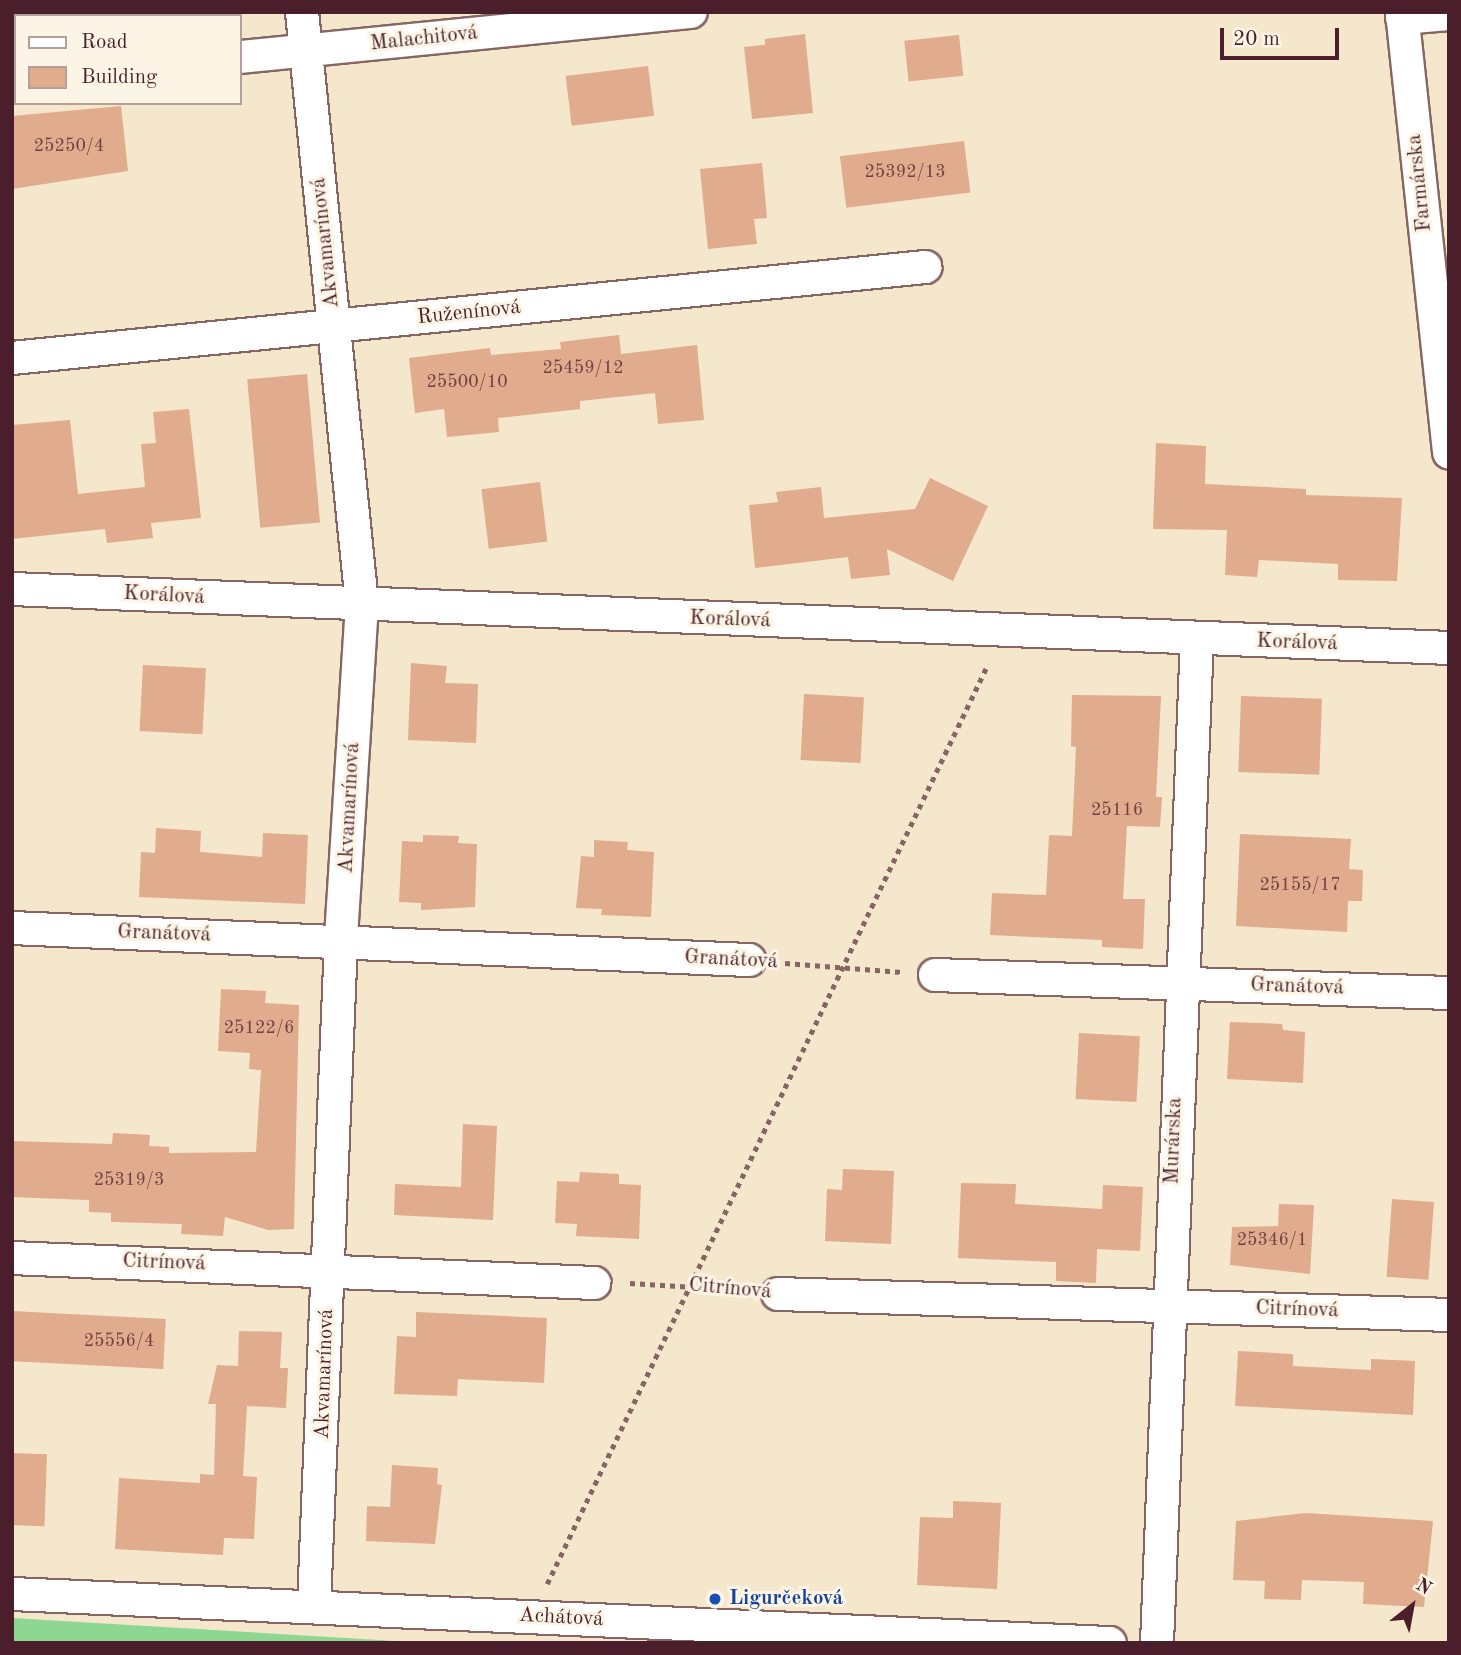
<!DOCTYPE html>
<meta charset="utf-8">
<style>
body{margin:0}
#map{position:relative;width:1461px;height:1655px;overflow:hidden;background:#f4e7cc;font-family:"Old Standard TT",serif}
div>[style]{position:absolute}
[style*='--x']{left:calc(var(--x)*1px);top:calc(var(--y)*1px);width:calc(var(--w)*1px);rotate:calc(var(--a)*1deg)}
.green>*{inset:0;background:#8ed792}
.building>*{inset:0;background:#e1ab8d;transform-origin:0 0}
.path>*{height:4.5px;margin-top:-2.25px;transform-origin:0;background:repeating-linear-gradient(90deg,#866563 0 5px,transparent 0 10px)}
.roads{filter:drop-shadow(2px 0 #866563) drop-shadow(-2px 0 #866563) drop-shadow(0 2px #866563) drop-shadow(0 -2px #866563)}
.minor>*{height:32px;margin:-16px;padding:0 16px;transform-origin:16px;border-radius:16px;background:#fff}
.dots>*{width:19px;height:19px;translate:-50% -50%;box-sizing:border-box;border:4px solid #fcf5e5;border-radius:50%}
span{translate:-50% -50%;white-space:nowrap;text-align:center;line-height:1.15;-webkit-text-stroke:6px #fcf5e5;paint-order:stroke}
.number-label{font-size:18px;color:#704244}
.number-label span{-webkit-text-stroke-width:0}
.street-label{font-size:21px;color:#4a1f2b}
.transit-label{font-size:21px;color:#164399;font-weight:700}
.left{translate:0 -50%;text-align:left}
.frame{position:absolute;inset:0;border:14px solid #4a1f2b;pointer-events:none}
.legend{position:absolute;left:14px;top:14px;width:228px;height:91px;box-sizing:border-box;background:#fcf5e5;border:2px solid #b59f9b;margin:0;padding:9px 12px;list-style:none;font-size:21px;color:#4a1f2b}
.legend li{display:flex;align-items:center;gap:14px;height:35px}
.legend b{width:35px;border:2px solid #b59f9b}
.north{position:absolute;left:1377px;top:1571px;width:70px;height:70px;-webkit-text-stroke:5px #fcf5e5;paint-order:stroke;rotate:31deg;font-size:19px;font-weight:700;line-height:28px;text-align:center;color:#4a1f2b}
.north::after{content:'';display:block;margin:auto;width:24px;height:32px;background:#4a1f2b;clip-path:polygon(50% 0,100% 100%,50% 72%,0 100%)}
.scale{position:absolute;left:1220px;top:28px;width:119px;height:32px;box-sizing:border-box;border:4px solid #4a1f2b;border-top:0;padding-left:9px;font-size:21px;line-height:24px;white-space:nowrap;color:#4a1f2b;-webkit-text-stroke:5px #fcf5e5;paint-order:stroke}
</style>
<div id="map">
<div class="green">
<div style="clip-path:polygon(12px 1618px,430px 1643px,12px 1643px)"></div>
</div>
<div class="building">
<div style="clip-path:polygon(805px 34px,813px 113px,752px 119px,744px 47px,765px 45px,765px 39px)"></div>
<div style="left:959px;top:35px;width:41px;height:55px;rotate:84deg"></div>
<div style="left:648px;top:66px;width:50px;height:83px;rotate:83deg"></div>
<div style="clip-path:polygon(121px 106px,128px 171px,12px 189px,12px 116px)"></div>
<div style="left:964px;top:141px;width:52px;height:125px;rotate:83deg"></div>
<div style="clip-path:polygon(762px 163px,767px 218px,754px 219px,757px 244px,708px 249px,700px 169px)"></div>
<div style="clip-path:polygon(619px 335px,621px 354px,697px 345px,704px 420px,658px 424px,655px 393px,580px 401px,580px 409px,498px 418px,499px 432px,447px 437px,444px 409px,415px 413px,409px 358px,490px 348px,491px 355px,561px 349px,560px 342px)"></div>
<div style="left:307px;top:374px;width:149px;height:60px;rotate:85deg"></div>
<div style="clip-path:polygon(189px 409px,201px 518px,151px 523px,153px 538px,107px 543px,105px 529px,12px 539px,12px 425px,70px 420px,78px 494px,145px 487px,141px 444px,156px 443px,153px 412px)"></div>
<div style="clip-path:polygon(1156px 443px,1206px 446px,1205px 484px,1306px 489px,1306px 495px,1402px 498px,1397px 581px,1338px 580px,1338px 564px,1259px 560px,1257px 577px,1225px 575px,1227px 530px,1153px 529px)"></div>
<div style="clip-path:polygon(930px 478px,988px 506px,953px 581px,887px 549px,890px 575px,851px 579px,848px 557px,755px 568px,749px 505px,778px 502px,776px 492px,821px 487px,824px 518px,915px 509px)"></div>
<div style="left:540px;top:482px;width:60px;height:59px;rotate:83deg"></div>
<div style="clip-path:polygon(411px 663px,447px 666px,445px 683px,478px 684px,476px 743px,408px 740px)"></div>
<div style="left:143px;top:665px;width:63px;height:66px;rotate:3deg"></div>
<div style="left:804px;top:694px;width:60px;height:66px;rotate:3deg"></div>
<div style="clip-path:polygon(1072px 695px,1161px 696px,1156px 797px,1162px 797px,1160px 827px,1127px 826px,1123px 899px,1145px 899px,1143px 949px,1102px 947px,1102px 940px,990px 935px,992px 893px,1046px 895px,1049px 835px,1072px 836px,1076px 747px,1071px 746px)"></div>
<div style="left:1241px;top:696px;width:81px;height:76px;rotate:2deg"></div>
<div style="clip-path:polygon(156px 828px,201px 831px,200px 852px,262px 857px,263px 833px,308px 835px,305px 904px,139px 897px,141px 852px,155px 853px)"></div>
<div style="clip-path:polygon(1240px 834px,1351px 839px,1349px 869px,1363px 870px,1362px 901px,1348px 901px,1347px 932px,1236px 926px)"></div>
<div style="clip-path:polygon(423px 835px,459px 836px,458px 843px,477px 844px,475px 907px,421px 910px,421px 903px,399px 902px,402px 841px,423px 842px)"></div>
<div style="clip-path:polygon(594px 840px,628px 842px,627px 850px,654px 852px,651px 917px,601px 915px,602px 909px,576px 908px,581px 856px,594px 857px)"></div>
<div style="clip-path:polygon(221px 989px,266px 991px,265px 1003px,299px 1005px,294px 1229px,268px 1230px,225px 1217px,223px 1236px,181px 1234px,182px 1224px,111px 1222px,111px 1213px,89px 1212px,89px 1200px,12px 1197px,12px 1141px,112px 1144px,113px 1133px,150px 1135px,149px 1146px,169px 1147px,169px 1153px,256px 1152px,261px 1070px,249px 1069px,250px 1053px,218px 1051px)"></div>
<div style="clip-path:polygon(1230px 1022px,1282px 1024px,1283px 1030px,1305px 1032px,1303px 1083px,1227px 1079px)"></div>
<div style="left:1079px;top:1033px;width:61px;height:66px;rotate:3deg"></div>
<div style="clip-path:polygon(463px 1124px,497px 1126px,493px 1220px,394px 1215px,395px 1184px,461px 1187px)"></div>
<div style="clip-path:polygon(843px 1169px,894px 1171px,891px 1244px,825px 1241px,827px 1189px,842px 1190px)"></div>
<div style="clip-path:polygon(580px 1172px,619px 1174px,619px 1184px,641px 1185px,639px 1239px,576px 1236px,577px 1224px,555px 1223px,557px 1181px,579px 1182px)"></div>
<div style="clip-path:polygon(961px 1183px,1016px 1184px,1015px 1204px,1102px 1209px,1103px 1185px,1143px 1187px,1140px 1251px,1097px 1249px,1096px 1283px,1056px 1281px,1056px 1262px,958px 1258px)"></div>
<div style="left:1392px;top:1199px;width:42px;height:78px;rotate:4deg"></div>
<div style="clip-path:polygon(1279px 1204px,1314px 1205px,1310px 1274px,1230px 1265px,1232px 1227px,1278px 1226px)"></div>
<div style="left:12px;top:1311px;width:154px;height:50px;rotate:3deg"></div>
<div style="clip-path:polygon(416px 1312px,547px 1318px,544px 1383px,458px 1379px,457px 1396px,394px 1394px,397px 1336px,416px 1337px)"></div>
<div style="clip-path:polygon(239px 1331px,282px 1332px,280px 1368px,288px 1368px,286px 1408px,247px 1406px,243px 1476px,257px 1477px,254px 1539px,224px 1538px,223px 1555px,115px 1549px,119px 1478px,200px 1483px,200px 1474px,214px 1475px,216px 1404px,208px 1404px,217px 1365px,238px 1366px)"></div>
<div style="clip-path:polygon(1238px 1351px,1293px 1354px,1293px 1366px,1371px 1370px,1371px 1359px,1415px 1361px,1413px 1415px,1235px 1406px)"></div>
<div style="left:12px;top:1453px;width:35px;height:72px;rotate:2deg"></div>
<div style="clip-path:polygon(392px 1465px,438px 1468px,437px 1484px,442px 1485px,435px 1544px,366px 1541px,367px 1506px,390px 1507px)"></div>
<div style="clip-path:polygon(953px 1501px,1001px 1503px,997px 1589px,917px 1585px,920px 1517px,953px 1518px)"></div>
<div style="clip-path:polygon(1306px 1513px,1433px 1521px,1424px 1607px,1363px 1604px,1364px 1582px,1302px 1580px,1301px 1600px,1264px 1599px,1265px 1581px,1233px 1580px,1236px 1521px)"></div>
</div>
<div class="path">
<div style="--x:785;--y:963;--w:117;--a:4.4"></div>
<div style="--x:630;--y:1283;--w:113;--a:3.5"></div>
<div style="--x:547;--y:1584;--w:1020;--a:-64.39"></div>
</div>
<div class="roads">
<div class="minor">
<div style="--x:302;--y:12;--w:595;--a:84.21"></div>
<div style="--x:362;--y:604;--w:338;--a:93.6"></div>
<div style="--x:341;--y:941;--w:666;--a:92.33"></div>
<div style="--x:1402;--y:12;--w:443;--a:83.9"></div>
<div style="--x:1402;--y:18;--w:47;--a:-4.9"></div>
<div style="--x:240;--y:57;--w:453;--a:-5.7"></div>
<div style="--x:12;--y:82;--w:4;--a:-14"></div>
<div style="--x:12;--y:358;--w:918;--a:-5.69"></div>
<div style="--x:12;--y:589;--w:1438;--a:2.35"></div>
<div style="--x:12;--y:928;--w:738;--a:2.49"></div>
<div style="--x:935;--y:975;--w:514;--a:2.01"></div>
<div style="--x:12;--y:1258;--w:583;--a:2.46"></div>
<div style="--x:778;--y:1294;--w:671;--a:1.79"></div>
<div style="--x:12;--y:1594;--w:1099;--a:2.56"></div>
<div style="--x:1157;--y:1643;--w:1005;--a:-87.72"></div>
</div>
</div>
<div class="dots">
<div style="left:715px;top:1599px;background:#1a4fb4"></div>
</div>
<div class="number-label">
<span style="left:69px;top:146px">25250/4</span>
<span style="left:905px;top:172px">25392/13</span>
<span style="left:583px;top:368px">25459/12</span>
<span style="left:467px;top:382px">25500/10</span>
<span style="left:1117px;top:810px">25116</span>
<span style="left:1300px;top:885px">25155/17</span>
<span style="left:259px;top:1028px">25122/6</span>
<span style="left:129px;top:1180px">25319/3</span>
<span style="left:1272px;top:1240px">25346/1</span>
<span style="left:119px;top:1341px">25556/4</span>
</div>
<div class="street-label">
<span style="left:424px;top:39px;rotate:-6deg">Malachitová</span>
<span style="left:1420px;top:183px;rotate:-96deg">Farmárska</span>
<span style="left:326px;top:243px;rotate:-96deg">Akvamarínová</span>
<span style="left:469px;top:313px;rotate:-6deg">Ruženínová</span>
<span style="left:164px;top:596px;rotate:3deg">Korálová</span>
<span style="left:730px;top:620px;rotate:2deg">Korálová</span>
<span style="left:1297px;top:643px;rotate:2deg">Korálová</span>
<span style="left:350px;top:808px;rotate:-87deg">Akvamarínová</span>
<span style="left:164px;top:934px;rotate:2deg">Granátová</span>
<span style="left:731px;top:960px;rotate:3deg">Granátová</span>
<span style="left:1297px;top:987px;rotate:2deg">Granátová</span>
<span style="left:1174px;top:1141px;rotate:-88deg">Murárska</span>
<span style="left:164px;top:1263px;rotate:2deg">Citrínová</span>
<span style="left:730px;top:1289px;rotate:5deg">Citrínová</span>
<span style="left:1297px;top:1310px;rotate:2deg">Citrínová</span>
<span style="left:325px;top:1374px;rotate:-88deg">Akvamarínová</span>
<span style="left:561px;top:1618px;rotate:3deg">Achátová</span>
</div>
<div class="transit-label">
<span class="left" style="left:729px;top:1599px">Ligurčeková</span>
</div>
<div class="frame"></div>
<ul class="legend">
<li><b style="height:9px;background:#fff"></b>Road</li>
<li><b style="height:19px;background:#e1ab8d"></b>Building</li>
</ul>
<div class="north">N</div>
<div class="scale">20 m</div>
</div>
